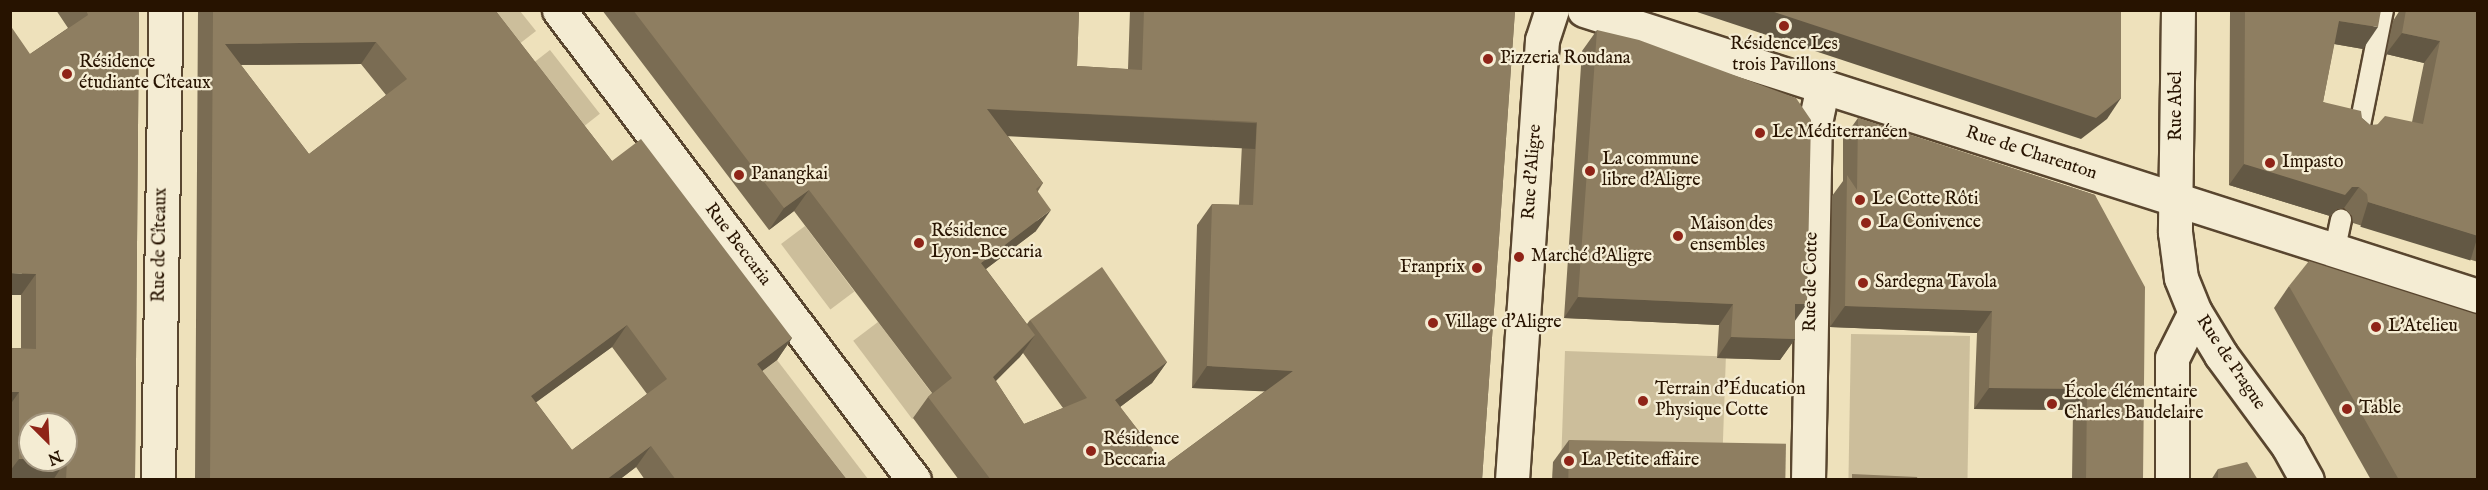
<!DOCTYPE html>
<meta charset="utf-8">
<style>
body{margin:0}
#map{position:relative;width:2488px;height:490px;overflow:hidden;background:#eee1bb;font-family:"IM FELL English",serif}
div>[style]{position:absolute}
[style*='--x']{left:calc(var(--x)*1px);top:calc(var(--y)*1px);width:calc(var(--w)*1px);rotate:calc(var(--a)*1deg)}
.green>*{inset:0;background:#ccbe9b;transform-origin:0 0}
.roads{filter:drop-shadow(2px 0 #59462f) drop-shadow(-2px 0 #59462f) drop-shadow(0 2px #59462f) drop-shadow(0 -2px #59462f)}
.lane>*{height:20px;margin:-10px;padding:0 10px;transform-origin:10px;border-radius:10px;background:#f4ecd3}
.street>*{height:33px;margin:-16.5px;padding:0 16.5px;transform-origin:16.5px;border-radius:16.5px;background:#f4ecd3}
.wall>*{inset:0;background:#7a6c53}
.shaded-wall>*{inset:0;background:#635844;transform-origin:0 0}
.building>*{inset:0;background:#8e7e61;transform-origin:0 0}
.dots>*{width:16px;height:16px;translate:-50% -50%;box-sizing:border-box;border:3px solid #f4ecd3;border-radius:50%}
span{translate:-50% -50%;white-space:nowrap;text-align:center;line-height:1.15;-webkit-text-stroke:4.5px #f4ecd3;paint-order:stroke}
.poi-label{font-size:18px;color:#271300}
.left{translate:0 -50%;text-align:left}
.right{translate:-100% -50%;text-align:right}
.street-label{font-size:18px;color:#271300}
.frame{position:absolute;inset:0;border:12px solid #271300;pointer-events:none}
.north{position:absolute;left:18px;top:412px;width:60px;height:60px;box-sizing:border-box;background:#f4ecd3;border:2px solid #a2957f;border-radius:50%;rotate:156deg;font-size:16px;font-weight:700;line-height:24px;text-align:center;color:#271300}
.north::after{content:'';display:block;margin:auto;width:21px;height:27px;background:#8f2418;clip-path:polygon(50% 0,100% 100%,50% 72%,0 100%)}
</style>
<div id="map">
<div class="green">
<div style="clip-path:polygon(485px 11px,520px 11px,536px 31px,514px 48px)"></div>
<div style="left:550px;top:50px;width:81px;height:27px;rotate:52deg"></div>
<div style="left:805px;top:226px;width:82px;height:30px;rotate:53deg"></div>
<div style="left:878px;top:322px;width:98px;height:31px;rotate:53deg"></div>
<div style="left:1851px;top:334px;width:119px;height:146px;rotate:1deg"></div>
<div style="left:1565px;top:351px;width:161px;height:111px;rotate:2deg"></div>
<div style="clip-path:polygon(777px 360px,868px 479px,831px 479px,754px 377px)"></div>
</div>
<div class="roads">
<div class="lane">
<div style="--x:2358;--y:135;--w:127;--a:-78.7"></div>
<div style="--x:2335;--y:248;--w:29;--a:-78"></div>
</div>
<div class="street">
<div style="--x:559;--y:10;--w:589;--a:52.94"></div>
<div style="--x:1584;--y:10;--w:939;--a:17.74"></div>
<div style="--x:2178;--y:10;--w:222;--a:90.8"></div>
<div style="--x:2175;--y:232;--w:46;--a:82.6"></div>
<div style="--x:2181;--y:278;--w:37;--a:68"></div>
<div style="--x:2195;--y:312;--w:50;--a:58.8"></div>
<div style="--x:2221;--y:355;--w:113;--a:53.6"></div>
<div style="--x:2288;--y:446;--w:39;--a:61"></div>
<div style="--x:158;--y:480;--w:470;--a:-89.1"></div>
<div style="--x:1512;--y:480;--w:441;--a:-86.1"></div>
<div style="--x:1542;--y:40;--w:32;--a:-72"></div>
<div style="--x:1808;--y:480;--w:357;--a:-88.9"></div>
<div style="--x:1815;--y:123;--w:38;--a:-78"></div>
<div style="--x:2172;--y:480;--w:122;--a:-90"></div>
<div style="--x:2172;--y:358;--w:51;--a:-63.4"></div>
</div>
</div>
<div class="wall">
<div style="clip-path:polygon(56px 10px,139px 10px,135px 480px,10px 480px,10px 348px,21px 348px,21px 295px,30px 54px,68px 28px)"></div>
<div style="clip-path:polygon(evenodd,198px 10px,495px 10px,612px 161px,792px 338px,777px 360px,762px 371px,847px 480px,645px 480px,636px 467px,619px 480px,195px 480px,198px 10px,361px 64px,386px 95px,309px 154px,241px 65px,361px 64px,198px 10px,612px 347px,647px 394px,572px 450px,536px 402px,612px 347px)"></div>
<div style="clip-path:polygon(evenodd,602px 10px,1079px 10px,1077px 66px,1128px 69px,1130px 10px,1515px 11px,1482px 480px,959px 480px,913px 418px,928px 397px,932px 393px,794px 211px,769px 230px,602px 10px,1005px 132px,1242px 144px,1239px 205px,1212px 204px,1197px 225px,1192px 388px,1265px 391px,1165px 465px,1120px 407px,1152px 383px,1167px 362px,1030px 320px,1027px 324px,986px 269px,1036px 231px,1038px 191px,1043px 183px,1005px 132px,602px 10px,1023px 353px,1063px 408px,1024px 424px,996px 381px,1023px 353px)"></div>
<div style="clip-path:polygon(2230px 10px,2381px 10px,2363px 49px,2334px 44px,2323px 102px,2362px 118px,2370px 125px,2412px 122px,2424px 63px,2386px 54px,2393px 21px,2400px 10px,2478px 10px,2478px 262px,2353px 223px,2352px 216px,2344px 208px,2337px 209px,2330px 216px,2229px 185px)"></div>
<div style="clip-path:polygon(1597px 30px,1795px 321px,1795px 339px,1780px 360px,1717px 358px,1719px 325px,1564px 318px,1582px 51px)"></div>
<div style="clip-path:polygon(1858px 118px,2095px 195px,2143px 480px,2072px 480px,2073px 410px,1974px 409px,1977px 333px,1830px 327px,1832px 196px,1843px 181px,1843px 139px)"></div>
<div style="clip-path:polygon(2289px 286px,2478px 480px,2371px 480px,2274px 308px)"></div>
<div style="clip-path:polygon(1569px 440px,1785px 480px,1552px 480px,1553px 462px)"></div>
<div style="clip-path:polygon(2218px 469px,2258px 480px,2211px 480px)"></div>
</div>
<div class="shaded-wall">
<div style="clip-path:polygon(1691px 10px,1768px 10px,2121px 98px,2107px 119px,2081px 139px)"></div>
<div style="clip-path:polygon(2339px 21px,2378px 27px,2363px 49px,2323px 42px)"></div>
<div style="clip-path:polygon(2402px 33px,2440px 41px,2424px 63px,2386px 54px)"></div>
<div style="clip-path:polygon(376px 42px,361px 64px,213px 65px,225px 44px)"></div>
<div style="left:987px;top:109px;width:270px;height:26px;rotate:3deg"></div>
<div style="clip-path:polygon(2244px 164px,2352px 187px,2359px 187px,2344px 208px,2337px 209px,2330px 216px,2229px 185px)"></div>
<div style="clip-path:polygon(809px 190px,794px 211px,769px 230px,784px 208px)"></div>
<div style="left:2368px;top:202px;width:115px;height:26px;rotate:17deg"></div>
<div style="clip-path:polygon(1051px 210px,1036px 231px,966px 284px,981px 263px)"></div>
<div style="clip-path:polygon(10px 273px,36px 274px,21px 295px,10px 295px)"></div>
<div style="clip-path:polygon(1578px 297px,1733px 304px,1719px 325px,1564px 318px)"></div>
<div style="clip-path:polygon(1795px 304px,1807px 304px,1792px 325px)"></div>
<div style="clip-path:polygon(1845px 306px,1992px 311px,1977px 333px,1830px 327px)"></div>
<div style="clip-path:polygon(627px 325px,612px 347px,516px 417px,531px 396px)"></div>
<div style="clip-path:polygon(1035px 335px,1020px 357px,978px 398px,993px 377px)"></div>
<div style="clip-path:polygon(1731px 337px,1795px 339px,1780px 360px,1717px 358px)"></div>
<div style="clip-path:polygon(792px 338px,777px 360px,742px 386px,757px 364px)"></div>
<div style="clip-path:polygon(1167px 362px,1152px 383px,1100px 422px,1115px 400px)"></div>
<div style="clip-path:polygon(1207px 366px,1293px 371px,1277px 392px,1192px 388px)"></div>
<div style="clip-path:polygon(1989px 388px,2087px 389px,2073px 410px,1974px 409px)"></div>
<div style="clip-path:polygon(10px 392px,19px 392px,10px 405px)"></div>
<div style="clip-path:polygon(651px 446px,636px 467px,619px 480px,606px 480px)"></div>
<div style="clip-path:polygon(19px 459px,30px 459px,30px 460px,66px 460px,66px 459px,67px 459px,53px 480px,10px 480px,10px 471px)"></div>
</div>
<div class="building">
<div style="clip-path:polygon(86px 10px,139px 10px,135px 480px,66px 480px,67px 459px,66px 459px,66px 424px,30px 424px,30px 459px,19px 459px,19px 392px,10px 392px,10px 348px,36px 349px,36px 274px,10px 273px,10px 25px,30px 54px,88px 15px)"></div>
<div style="clip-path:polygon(evenodd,213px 10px,495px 10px,612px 161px,641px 139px,792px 338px,757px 364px,847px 480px,676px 480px,651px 446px,606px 480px,210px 480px,213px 10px,376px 42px,407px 79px,309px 154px,225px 44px,376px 42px,213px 10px,627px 325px,667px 379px,572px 450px,531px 396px,627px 325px)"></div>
<div style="clip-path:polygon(evenodd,633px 10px,1079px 10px,1077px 66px,1142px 70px,1144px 10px,1515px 10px,1482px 480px,991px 480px,928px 397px,952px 378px,809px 190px,784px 208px,633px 10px,987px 109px,1257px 122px,1253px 205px,1212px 204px,1207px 366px,1293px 371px,1165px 465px,1115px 400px,1167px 362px,1102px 267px,1030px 320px,1087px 398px,1024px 424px,993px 377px,1035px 335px,981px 263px,1051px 210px,1036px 189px,1043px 183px,987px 109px)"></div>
<div style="clip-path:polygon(1768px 10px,2121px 10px,2121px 98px,2096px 118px)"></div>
<div style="clip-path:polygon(2245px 10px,2381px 10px,2378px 27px,2339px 21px,2323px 102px,2361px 111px,2362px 118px,2370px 125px,2377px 125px,2385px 116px,2423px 124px,2440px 41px,2402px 33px,2406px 10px,2478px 10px,2478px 236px,2368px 202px,2367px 194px,2359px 187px,2352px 187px,2345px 195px,2244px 164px)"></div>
<div style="clip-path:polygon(1597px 30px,1639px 40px,1796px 98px,1811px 120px,1807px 304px,1795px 304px,1795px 339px,1731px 337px,1733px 304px,1578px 297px)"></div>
<div style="clip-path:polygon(1858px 118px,2095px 195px,2145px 287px,2143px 480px,2086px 480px,2087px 389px,1989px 388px,1992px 311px,1845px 306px,1847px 175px,1857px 190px)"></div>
<div style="clip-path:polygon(2309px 261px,2478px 315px,2478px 480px,2399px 480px,2289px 286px)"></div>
<div style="left:1569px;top:440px;width:217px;height:40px;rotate:1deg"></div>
<div style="clip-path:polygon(2247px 462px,2258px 480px,2218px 480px,2218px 469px)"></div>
<div style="clip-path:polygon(1852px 474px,1917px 477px,1918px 480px,1852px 480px)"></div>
</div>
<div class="dots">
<div style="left:1784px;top:26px;background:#8f2418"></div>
<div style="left:1488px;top:59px;background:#8f2418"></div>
<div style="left:67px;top:74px;background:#8f2418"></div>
<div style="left:1760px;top:133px;background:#8f2418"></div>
<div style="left:2270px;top:163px;background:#8f2418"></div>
<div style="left:1590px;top:171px;background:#8f2418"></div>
<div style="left:739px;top:175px;background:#8f2418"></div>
<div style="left:1860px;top:200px;background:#8f2418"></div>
<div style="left:1866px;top:223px;background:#8f2418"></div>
<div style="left:1678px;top:236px;background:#8f2418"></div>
<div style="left:919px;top:243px;background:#8f2418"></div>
<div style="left:1519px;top:257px;background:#8f2418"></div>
<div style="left:1477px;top:268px;background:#8f2418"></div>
<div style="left:1863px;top:283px;background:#8f2418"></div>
<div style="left:1433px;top:323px;background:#8f2418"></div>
<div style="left:2376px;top:327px;background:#8f2418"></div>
<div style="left:1643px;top:401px;background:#8f2418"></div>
<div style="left:2052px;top:404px;background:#8f2418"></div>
<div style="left:2347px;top:409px;background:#8f2418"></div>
<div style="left:1091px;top:451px;background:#8f2418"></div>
<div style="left:1569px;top:461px;background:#8f2418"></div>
</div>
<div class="poi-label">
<span style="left:1784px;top:56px">Résidence Les<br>trois Pavillons</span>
<span class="left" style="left:1500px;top:59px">Pizzeria Roudana</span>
<span class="left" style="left:79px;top:74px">Résidence<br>étudiante Cîteaux</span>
<span class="left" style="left:1772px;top:133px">Le Méditerranéen</span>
<span class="left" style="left:1602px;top:171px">La commune<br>libre d'Aligre</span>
<span class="left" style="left:2282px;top:163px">Impasto</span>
<span class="left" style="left:751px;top:175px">Panangkai</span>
<span class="left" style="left:1872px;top:200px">Le Cotte Rôti</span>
<span class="left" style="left:1878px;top:223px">La Conivence</span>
<span class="left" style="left:1690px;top:236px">Maison des<br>ensembles</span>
<span class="left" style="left:931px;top:243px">Résidence<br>Lyon-Beccaria</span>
<span class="left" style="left:1531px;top:257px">Marché d'Aligre</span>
<span class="right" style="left:1465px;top:268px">Franprix</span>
<span class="left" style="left:1875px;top:283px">Sardegna Tavola</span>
<span class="left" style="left:1445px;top:323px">Village d'Aligre</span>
<span class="left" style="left:2388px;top:327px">L'Atelieu</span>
<span class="left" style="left:1655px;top:401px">Terrain d'Éducation<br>Physique Cotte</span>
<span class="left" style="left:2064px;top:404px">École élémentaire<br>Charles Baudelaire</span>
<span class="left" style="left:2359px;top:409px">Table</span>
<span class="left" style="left:1103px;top:451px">Résidence<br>Beccaria</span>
<span class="left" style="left:1581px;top:461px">La Petite affaire</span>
</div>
<div class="street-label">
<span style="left:2177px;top:106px;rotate:-90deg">Rue Abel</span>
<span style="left:2031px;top:154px;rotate:18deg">Rue de Charenton</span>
<span style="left:1533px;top:172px;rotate:-86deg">Rue d'Aligre</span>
<span style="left:161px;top:245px;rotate:-89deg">Rue de Cîteaux</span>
<span style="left:737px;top:245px;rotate:53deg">Rue Beccaria</span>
<span style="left:1812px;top:282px;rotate:-89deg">Rue de Cotte</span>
<span style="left:2230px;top:363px;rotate:56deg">Rue de Prague</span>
</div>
<div class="frame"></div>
<div class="north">N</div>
</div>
